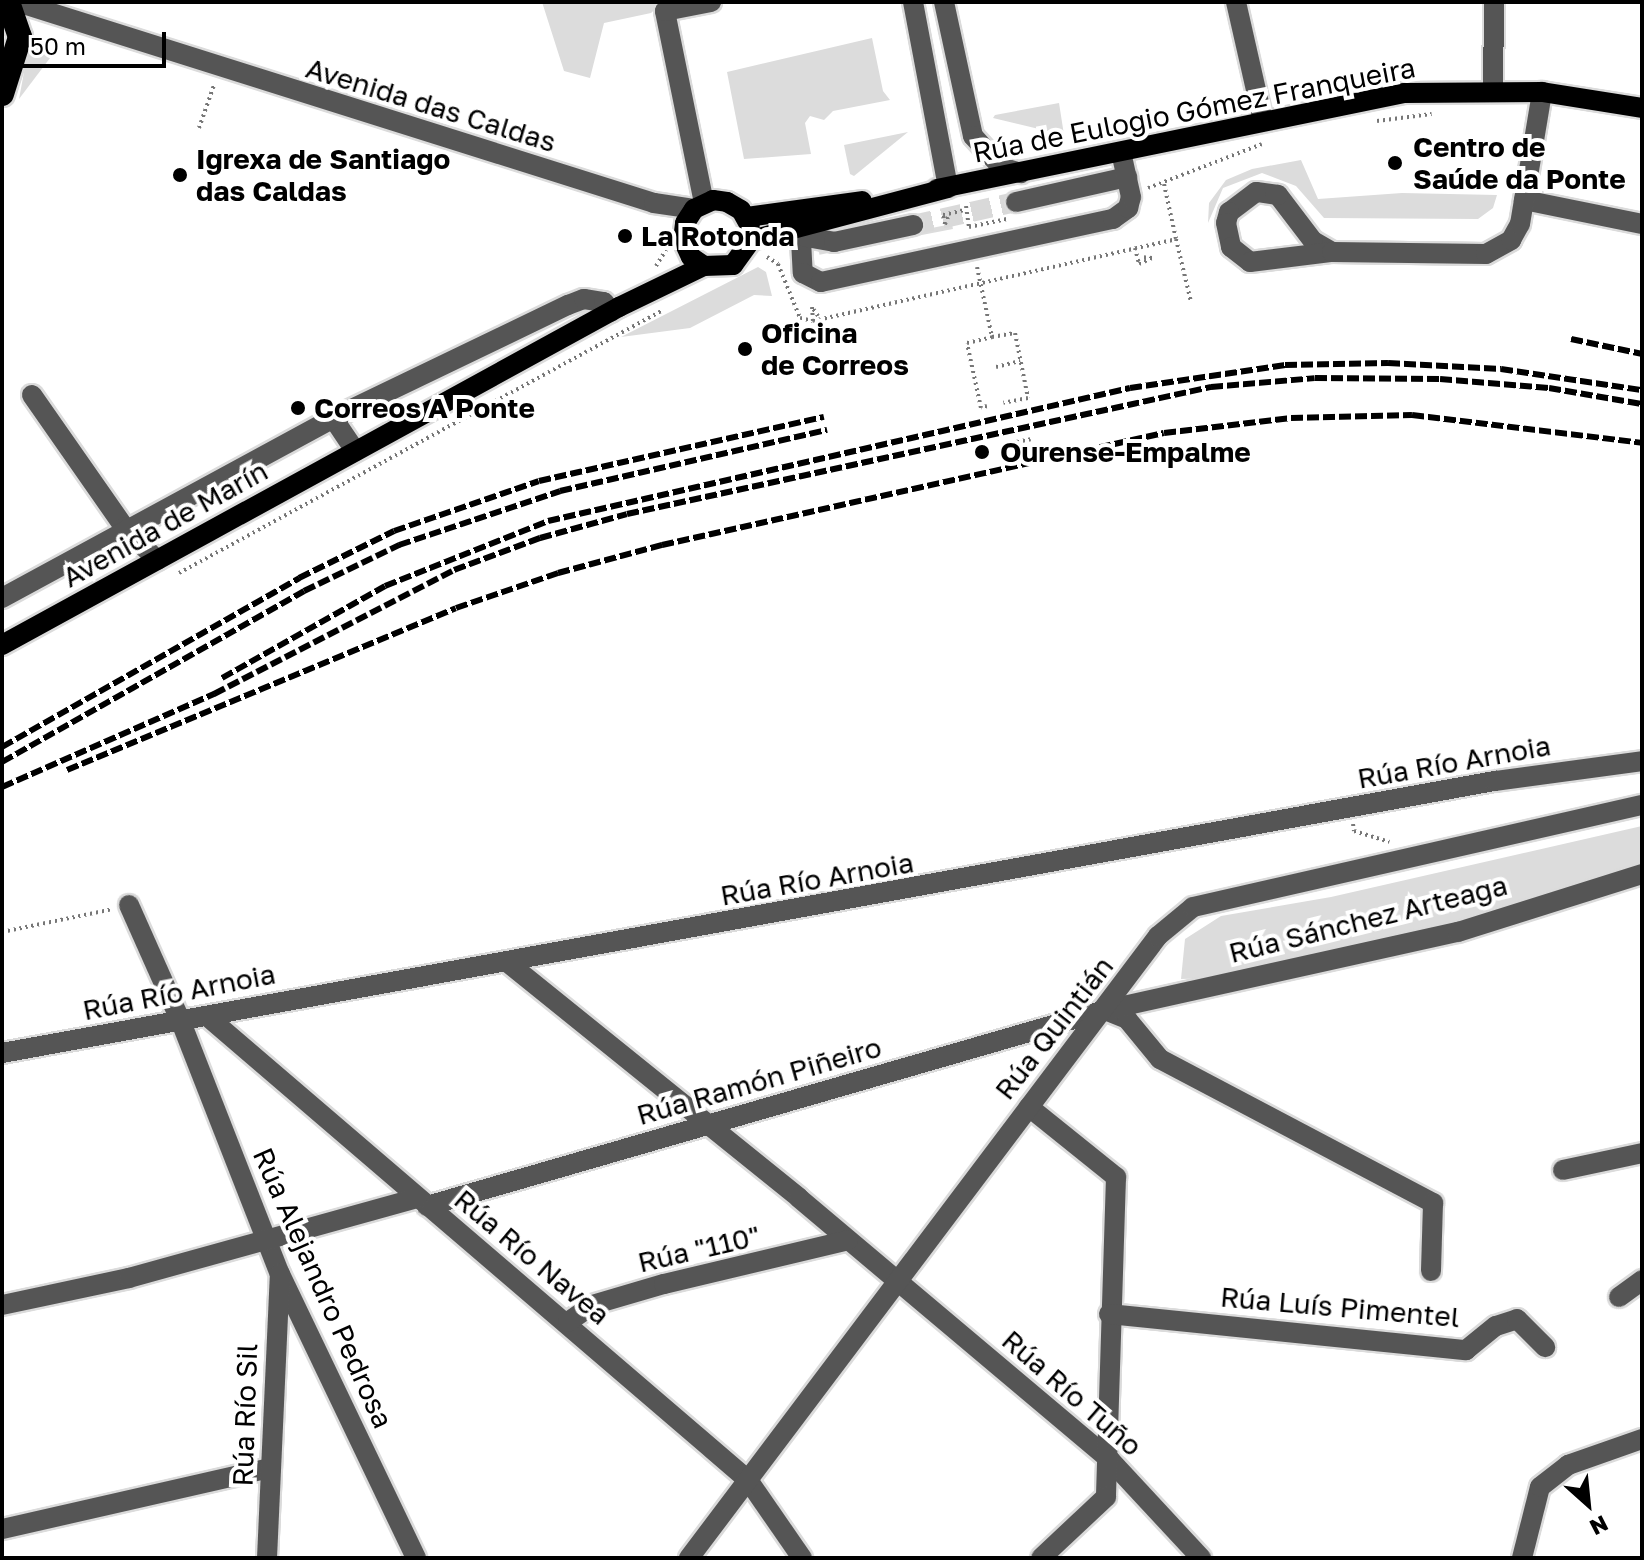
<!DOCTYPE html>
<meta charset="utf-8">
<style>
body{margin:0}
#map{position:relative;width:1644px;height:1560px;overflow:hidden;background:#fff;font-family:"Golos Text",sans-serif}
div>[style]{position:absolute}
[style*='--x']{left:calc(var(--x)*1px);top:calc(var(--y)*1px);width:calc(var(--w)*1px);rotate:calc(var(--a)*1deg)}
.green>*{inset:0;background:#dcdcdc;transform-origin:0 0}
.minor-tunnel>*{height:20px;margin-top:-10px;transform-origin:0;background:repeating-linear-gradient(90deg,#d9d9d9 0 20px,transparent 0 30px)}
.path>*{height:4px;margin-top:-2px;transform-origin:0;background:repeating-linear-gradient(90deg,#777 0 2px,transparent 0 6px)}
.roads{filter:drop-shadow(2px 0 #dbdbdb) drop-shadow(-2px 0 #dbdbdb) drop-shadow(0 2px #dbdbdb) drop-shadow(0 -2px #dbdbdb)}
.minor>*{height:20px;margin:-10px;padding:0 10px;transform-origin:10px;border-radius:10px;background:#555}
.major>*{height:20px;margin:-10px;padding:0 10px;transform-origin:10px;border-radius:10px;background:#000}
.highway>*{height:24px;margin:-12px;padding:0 12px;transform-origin:12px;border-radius:12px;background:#000}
.rail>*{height:6px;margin-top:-3px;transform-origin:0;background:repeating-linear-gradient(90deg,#000 0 12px,transparent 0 16px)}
.dots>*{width:22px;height:22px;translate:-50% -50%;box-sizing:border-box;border:4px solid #fff;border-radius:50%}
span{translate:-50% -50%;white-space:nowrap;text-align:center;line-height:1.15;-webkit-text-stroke:8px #fff;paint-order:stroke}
.street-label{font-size:28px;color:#000}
.poi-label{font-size:28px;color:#000;font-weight:700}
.left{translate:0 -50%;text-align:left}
.frame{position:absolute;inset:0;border:4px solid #000;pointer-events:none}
.north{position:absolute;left:1548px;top:1464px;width:80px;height:80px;-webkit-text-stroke:6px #fff;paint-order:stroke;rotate:153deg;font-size:22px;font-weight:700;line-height:32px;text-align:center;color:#000}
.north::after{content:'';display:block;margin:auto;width:28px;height:36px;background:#000;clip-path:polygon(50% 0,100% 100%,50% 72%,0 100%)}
.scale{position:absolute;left:16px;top:32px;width:150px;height:36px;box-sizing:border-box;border:4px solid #000;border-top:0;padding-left:10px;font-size:24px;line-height:28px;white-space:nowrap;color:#000;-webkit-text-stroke:6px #fff;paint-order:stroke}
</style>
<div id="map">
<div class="green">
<div style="clip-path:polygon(542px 2px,663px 2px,651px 13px,604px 23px,590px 78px,564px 71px)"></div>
<div style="clip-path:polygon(872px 38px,883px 91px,890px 100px,833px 111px,824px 120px,810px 116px,805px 123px,811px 154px,744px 159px,727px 72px)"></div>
<div style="clip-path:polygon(37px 47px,50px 58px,19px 99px,27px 56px)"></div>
<div style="clip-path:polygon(1059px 103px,1064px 135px,993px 118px,995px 115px)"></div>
<div style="clip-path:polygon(908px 132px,854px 176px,850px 174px,844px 145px)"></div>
<div style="clip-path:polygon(1301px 160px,1318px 199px,1402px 193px,1497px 195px,1493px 208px,1478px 219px,1324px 218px,1296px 186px,1262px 173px,1223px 188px,1208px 223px,1209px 203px,1226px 180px,1252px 169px)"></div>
<div style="left:952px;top:224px;width:5px;height:136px;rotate:79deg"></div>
<div style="clip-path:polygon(758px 267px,766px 272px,772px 296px,754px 295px,690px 328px,621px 337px)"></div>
<div style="clip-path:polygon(1642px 826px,1642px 867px,1407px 938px,1217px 978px,1181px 979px,1185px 939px,1221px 916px,1331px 897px)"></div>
</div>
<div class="minor-tunnel">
<div style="--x:913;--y:225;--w:106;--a:-12.6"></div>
</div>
<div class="path">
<div style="--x:1377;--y:121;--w:55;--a:-7.3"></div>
<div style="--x:199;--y:128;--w:46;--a:-70.8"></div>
<div style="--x:1164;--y:184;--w:56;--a:77.7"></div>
<div style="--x:1148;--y:188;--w:122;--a:-21.1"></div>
<div style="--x:966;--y:206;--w:22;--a:82"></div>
<div style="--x:948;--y:217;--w:8;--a:113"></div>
<div style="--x:945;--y:224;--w:9;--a:-103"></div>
<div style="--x:943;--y:215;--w:23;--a:-13"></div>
<div style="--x:969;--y:227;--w:40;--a:-12"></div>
<div style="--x:1135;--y:248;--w:16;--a:76"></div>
<div style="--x:1139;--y:264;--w:14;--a:-25"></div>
<div style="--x:1152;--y:258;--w:12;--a:-175"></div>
<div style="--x:767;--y:257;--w:13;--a:32"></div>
<div style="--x:778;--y:264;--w:58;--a:67.8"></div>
<div style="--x:800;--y:318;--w:13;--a:13"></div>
<div style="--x:656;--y:266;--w:19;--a:-58"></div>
<div style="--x:977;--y:267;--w:72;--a:77.9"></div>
<div style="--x:992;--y:337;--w:23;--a:-10"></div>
<div style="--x:1015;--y:333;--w:66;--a:78.7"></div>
<div style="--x:1028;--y:398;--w:25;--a:169"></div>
<div style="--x:818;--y:316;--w:11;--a:-124"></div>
<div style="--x:812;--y:307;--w:14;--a:86"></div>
<div style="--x:813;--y:321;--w:372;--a:-12.7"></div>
<div style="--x:1176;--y:239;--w:65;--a:76.6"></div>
<div style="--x:996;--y:367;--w:25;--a:-14"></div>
<div style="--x:987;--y:406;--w:6;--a:162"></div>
<div style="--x:981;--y:408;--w:66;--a:-102.2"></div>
<div style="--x:967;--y:343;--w:26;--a:-13"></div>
<div style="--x:1011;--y:443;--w:20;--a:-11"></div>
<div style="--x:179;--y:573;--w:551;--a:-28.52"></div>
<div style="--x:1353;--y:824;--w:7;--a:82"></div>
<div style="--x:1354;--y:831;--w:37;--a:17"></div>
<div style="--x:2;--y:932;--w:113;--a:-11.7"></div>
</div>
<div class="roads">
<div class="minor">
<div style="--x:17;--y:2;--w:668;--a:17.51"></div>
<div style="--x:654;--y:203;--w:40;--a:8.5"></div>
<div style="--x:913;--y:2;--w:189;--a:79.3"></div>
<div style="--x:944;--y:2;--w:137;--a:77.8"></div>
<div style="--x:973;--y:136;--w:42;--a:47.9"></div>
<div style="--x:1001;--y:167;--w:21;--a:17"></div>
<div style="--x:1236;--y:2;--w:122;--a:77.2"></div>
<div style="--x:1493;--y:89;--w:87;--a:-89.3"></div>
<div style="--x:1524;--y:200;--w:120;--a:11.5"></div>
<div style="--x:1016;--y:202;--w:114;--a:-12.7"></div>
<div style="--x:704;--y:203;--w:196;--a:-101.5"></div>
<div style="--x:665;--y:11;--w:47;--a:-11.1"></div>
<div style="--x:786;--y:232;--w:17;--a:28"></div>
<div style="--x:801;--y:240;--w:33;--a:87"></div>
<div style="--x:803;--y:273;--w:20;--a:27"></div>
<div style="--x:821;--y:282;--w:299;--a:-12.2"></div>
<div style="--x:1113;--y:219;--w:19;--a:-36"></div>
<div style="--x:1128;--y:208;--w:11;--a:-75"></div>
<div style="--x:1131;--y:197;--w:46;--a:-102.5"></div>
<div style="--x:795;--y:235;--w:40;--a:10"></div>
<div style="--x:834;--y:242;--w:81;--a:-12.1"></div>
<div style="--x:1332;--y:252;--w:22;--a:-150"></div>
<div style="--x:1313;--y:241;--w:58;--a:-127.3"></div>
<div style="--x:1278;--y:195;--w:22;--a:-172"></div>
<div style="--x:1256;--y:192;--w:34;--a:143"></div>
<div style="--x:1229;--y:212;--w:11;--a:105"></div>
<div style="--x:1226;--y:223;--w:25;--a:78"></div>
<div style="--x:1231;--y:247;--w:24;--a:38"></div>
<div style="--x:1250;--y:262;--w:83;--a:-7"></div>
<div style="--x:1332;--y:252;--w:154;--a:0.7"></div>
<div style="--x:1486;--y:254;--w:29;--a:-29"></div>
<div style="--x:1511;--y:240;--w:18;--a:-61"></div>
<div style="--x:1520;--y:224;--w:134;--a:-80.5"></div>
<div style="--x:32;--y:395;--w:161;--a:55.1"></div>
<div style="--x:124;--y:527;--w:47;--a:45"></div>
<div style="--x:333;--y:418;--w:40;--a:56"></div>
<div style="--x:2;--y:598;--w:377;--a:-28.5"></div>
<div style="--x:333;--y:418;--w:261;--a:-25.7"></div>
<div style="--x:568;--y:305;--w:17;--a:-21"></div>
<div style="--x:584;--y:299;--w:20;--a:9"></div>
<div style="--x:604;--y:302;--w:12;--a:55"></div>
<div style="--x:129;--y:905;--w:128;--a:66"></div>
<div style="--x:181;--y:1022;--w:271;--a:68.6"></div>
<div style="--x:280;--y:1274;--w:315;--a:64.4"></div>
<div style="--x:507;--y:962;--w:375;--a:38.9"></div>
<div style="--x:799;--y:1198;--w:407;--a:40.1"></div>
<div style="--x:1110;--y:1460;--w:134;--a:47.1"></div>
<div style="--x:1105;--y:1010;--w:24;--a:22"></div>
<div style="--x:1127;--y:1019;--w:52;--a:50.5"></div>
<div style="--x:1160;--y:1059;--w:309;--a:27.8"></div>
<div style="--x:1433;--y:1203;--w:68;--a:91.7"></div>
<div style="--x:208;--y:1017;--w:711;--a:40.61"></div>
<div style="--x:748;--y:1480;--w:95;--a:55.3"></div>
<div style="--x:2;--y:1053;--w:1518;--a:-10.33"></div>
<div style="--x:1495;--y:781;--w:148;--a:-7.7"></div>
<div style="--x:1029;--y:1107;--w:112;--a:38.8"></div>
<div style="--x:1116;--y:1177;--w:320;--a:91.8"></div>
<div style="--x:1106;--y:1497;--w:89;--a:136.8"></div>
<div style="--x:1563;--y:1170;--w:81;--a:-12.1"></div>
<div style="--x:427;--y:1206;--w:706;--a:-16.12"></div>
<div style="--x:1105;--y:1010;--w:362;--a:-12.5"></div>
<div style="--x:1458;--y:932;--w:193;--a:-17.5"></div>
<div style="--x:1619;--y:1297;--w:29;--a:-36"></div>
<div style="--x:2;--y:1305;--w:130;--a:-12"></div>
<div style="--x:129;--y:1278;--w:299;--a:-15.5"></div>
<div style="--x:1109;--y:1314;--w:359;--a:5.8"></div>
<div style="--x:1466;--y:1350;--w:38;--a:-39"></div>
<div style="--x:1496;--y:1326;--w:22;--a:-18"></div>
<div style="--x:1517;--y:1319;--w:40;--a:45"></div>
<div style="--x:568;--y:1322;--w:29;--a:-35"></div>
<div style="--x:592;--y:1305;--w:75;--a:-16.3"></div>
<div style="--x:664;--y:1284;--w:189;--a:-13.4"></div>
<div style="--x:2;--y:1529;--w:275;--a:-12.8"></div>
<div style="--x:267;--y:1558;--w:284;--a:-87.4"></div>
<div style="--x:689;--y:1558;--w:779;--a:-52.98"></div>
<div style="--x:1158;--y:936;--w:45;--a:-39.6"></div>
<div style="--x:1193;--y:907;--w:460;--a:-12.8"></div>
<div style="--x:1522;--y:1558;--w:73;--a:-75.8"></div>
<div style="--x:1540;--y:1487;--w:36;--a:-38"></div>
<div style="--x:1568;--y:1465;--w:78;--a:-19.4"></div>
</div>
<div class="major">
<div style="--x:937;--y:189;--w:477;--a:-11.6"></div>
<div style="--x:1404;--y:93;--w:138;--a:-0.4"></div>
<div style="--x:1542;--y:92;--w:101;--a:9.1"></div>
<div style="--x:747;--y:217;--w:116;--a:-7.9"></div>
<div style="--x:704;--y:266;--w:16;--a:-145"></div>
<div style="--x:691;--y:257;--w:19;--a:-115"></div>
<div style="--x:683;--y:240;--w:17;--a:-83"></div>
<div style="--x:685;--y:223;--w:17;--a:-57"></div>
<div style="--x:694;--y:209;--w:21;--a:-25"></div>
<div style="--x:713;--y:200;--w:14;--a:8"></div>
<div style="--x:727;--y:202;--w:16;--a:30"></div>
<div style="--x:741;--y:210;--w:18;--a:61"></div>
<div style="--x:2;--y:645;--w:704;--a:-28.71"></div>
<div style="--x:619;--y:307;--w:94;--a:-25.8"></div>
<div style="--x:704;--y:266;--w:29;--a:-2"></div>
<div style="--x:733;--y:265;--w:31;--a:-54"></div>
<div style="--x:751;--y:240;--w:204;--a:-14.8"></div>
</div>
<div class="highway">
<div style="--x:2;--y:94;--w:60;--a:-72.5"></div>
<div style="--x:20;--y:37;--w:37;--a:-109"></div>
</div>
</div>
<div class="rail">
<div style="--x:1571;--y:339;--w:73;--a:11.9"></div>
<div style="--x:222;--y:678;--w:187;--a:-29.4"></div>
<div style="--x:385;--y:586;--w:175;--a:-21.7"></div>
<div style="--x:548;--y:521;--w:597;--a:-12.87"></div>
<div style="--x:1130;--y:388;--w:157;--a:-8.4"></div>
<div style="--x:1285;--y:365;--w:103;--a:-1.1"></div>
<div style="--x:1388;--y:363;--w:113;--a:3"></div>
<div style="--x:1501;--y:369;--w:143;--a:8.5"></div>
<div style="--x:2;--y:747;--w:342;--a:-29.6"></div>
<div style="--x:299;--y:578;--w:106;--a:-26.3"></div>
<div style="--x:394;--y:531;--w:153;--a:-19"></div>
<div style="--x:539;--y:481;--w:292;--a:-12.7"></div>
<div style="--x:2;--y:762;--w:347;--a:-29.5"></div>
<div style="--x:304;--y:591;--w:106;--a:-25.8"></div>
<div style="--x:399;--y:545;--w:170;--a:-18.5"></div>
<div style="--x:560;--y:491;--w:274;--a:-12.9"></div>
<div style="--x:67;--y:770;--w:421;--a:-22.6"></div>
<div style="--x:456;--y:608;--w:108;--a:-18.9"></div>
<div style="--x:558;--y:573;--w:108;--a:-15.1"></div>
<div style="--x:662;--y:545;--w:514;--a:-12.58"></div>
<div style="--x:1164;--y:433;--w:128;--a:-6.7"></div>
<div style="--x:1291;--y:418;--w:121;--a:-1.4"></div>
<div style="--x:1412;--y:415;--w:232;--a:6.9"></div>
<div style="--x:2;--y:787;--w:232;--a:-23.7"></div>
<div style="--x:214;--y:694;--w:270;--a:-27.3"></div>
<div style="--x:454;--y:570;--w:92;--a:-20.4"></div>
<div style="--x:540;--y:538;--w:90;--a:-15.4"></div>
<div style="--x:627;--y:514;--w:598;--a:-12.27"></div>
<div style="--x:1211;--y:387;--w:104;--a:-4.9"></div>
<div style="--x:1315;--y:378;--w:125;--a:0.5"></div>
<div style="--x:1440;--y:379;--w:109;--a:4.7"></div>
<div style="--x:1549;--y:388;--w:94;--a:9.8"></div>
</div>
<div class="dots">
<div style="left:1395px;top:163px;background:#000"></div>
<div style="left:180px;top:175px;background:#000"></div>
<div style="left:625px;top:236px;background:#000"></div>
<div style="left:745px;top:349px;background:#000"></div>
<div style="left:298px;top:408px;background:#000"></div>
<div style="left:982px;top:452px;background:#000"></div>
</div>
<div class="street-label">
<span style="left:431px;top:105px;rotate:17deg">Avenida das Caldas</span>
<span style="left:1194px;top:110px;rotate:-11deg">Rúa de Eulogio Gómez Franqueira</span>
<span style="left:165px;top:524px;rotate:-29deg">Avenida de Marín</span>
<span style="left:1454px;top:762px;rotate:-10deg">Rúa Río Arnoia</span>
<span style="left:817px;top:879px;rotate:-10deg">Rúa Río Arnoia</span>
<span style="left:1368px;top:919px;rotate:-14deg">Rúa Sánchez Arteaga</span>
<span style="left:179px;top:992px;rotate:-11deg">Rúa Río Arnoia</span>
<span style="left:1054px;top:1028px;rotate:-52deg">Rúa Quintián</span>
<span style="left:759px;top:1081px;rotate:-16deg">Rúa Ramón Piñeiro</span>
<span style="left:699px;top:1249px;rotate:-13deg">Rúa "110"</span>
<span style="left:532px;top:1257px;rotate:40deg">Rúa Río Navea</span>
<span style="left:323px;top:1288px;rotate:66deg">Rúa Alejandro Pedrosa</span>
<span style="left:1340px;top:1307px;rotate:5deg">Rúa Luís Pimentel</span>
<span style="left:1072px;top:1393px;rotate:41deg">Rúa Río Tuño</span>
<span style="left:245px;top:1415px;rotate:-88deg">Rúa Río Sil</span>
</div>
<div class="poi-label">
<span class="left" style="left:1413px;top:163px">Centro de<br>Saúde da Ponte</span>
<span class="left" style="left:196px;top:175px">Igrexa de Santiago<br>das Caldas</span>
<span class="left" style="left:641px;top:236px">La Rotonda</span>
<span class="left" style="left:761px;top:349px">Oficina<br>de Correos</span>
<span class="left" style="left:314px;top:408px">Correos A Ponte</span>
<span class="left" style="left:1000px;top:452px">Ourense-Empalme</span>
</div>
<div class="frame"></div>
<div class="north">N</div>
<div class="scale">50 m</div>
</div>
